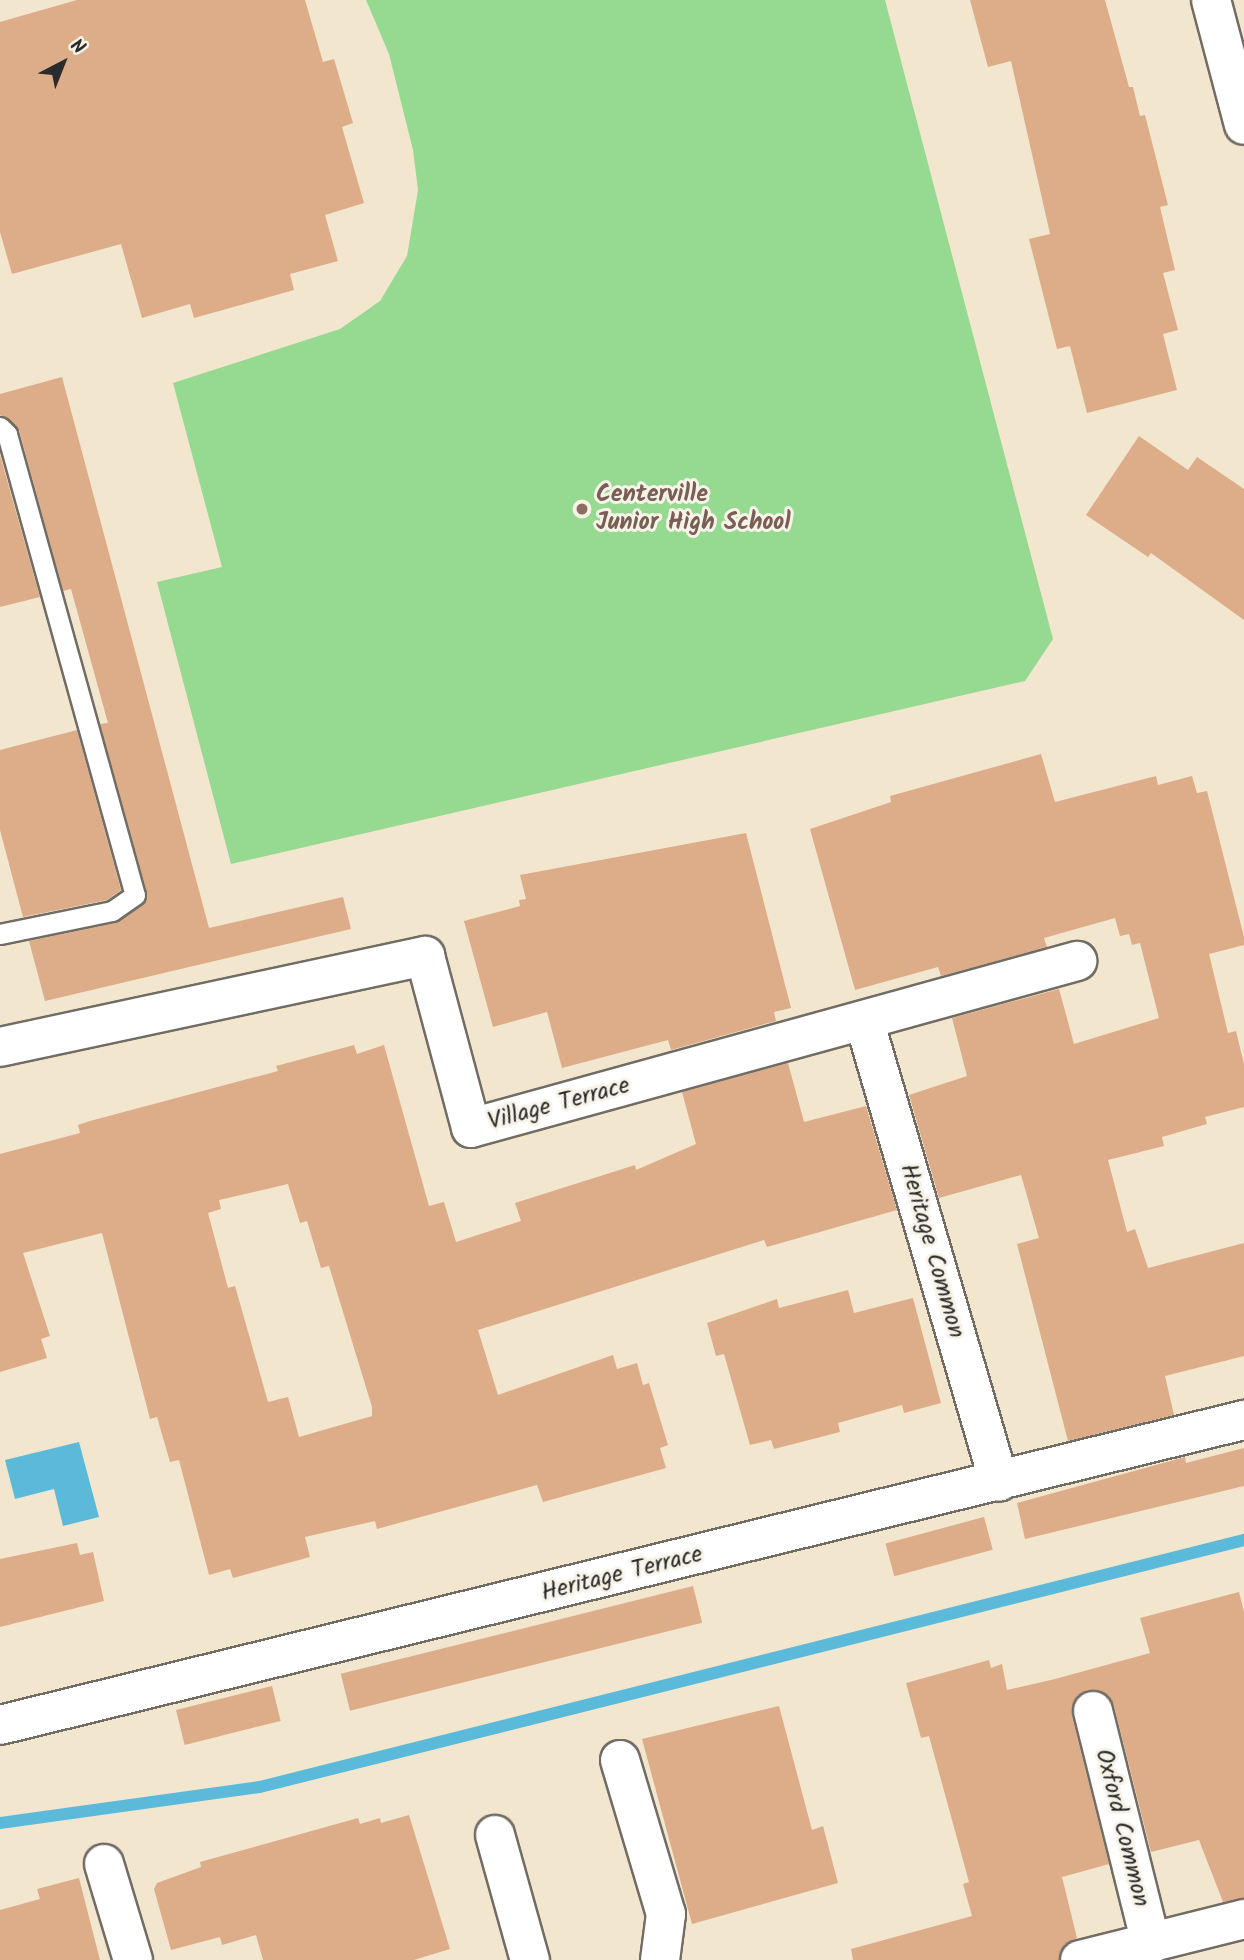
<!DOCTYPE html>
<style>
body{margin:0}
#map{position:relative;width:1244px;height:1960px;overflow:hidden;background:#f3e6cf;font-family:Kalam,sans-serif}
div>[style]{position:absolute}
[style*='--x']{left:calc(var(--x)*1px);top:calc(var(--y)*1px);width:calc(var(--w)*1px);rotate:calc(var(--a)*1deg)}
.green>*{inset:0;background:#96da92}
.water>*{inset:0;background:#5bbada}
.stream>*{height:12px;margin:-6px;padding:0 6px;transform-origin:6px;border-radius:6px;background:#5bbada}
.building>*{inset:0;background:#dcad88;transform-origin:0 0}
.roads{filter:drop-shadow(2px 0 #716c64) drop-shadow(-2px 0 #716c64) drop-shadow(0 2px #716c64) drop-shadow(0 -2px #716c64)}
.service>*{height:19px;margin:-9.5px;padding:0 9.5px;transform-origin:9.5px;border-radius:9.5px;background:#fff}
.minor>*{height:38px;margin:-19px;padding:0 19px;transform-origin:19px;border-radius:19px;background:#fff}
.dots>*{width:19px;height:19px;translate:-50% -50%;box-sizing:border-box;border:4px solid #f7f3e8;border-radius:50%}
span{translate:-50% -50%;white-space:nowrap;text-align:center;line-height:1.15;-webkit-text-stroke:6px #f7f3e8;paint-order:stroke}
.education-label{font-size:24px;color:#785e54;font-weight:700}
.left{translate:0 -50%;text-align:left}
.street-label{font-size:24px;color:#2b2b2b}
.north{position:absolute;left:28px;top:28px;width:70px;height:70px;-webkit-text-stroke:5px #f7f3e8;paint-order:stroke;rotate:42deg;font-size:19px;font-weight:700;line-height:28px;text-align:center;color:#2b2b2b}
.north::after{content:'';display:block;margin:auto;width:24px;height:32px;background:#2b2b2b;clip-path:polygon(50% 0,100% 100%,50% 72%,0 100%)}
</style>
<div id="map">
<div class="green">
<div style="clip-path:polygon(366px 0,885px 0,1053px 639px,1025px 681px,231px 864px,157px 582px,222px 567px,173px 383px,340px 329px,380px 301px,407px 256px,418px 190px,413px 150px,389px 54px)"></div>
</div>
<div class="water">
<div style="clip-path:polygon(79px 1442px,99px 1517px,63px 1526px,54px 1489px,15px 1499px,5px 1460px)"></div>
</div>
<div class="stream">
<div style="--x:0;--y:1823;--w:262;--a:-7.9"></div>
<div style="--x:260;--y:1787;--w:1015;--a:-14.09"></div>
</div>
<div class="building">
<div style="clip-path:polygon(77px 0,305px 0,323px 62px,334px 59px,353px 123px,342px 127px,364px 203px,325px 215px,338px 261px,290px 274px,294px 290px,194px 318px,190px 304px,142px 318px,121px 244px,12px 274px,0 232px,0 22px)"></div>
<div style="clip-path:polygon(970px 0,1105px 0,1129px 87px,1133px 87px,1140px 116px,1145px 115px,1168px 205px,1160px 207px,1175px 270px,1163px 273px,1178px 330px,1163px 334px,1177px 390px,1087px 413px,1070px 346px,1057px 349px,1029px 239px,1050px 234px,1011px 61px,988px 67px)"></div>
<div style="clip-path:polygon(62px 377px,209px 928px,343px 897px,351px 929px,45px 1001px,29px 941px,115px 923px,143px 905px,147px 893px,100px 724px,108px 723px,71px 589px,63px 591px,19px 430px,0 415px,0 394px)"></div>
<div style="clip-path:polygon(1139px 436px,1188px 470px,1197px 457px,1244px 489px,1244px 620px,1151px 553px,1148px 557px,1086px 515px)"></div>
<div style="clip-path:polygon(0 455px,40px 597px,0 607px)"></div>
<div style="clip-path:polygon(77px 730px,121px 890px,107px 900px,23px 917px,0 830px,0 750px)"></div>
<div style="clip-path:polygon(1041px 754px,1055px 802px,1156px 776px,1158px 785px,1192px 776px,1197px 793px,1207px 791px,1244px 937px,1244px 945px,1209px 954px,1228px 1033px,1236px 1031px,1244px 1064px,1244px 1107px,1205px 1117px,1207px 1124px,1162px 1137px,1164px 1146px,1108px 1160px,1127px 1232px,1135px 1229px,1148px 1268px,1244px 1243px,1244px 1356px,1165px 1376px,1174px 1415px,1068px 1441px,1017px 1244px,1039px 1238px,1021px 1175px,939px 1198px,909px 1095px,967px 1076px,952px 1018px,1059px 989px,1074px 1044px,1159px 1018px,1140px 943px,1132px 945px,1129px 934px,1120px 936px,1115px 918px,1044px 938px,1047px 947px,941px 976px,938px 967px,855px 990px,810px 829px,891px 802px,890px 796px)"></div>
<div style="clip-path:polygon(746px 833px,791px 1008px,774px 1012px,776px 1021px,671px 1050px,668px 1040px,562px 1068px,547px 1012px,493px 1027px,464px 921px,520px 906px,519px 900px,526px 899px,520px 875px)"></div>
<div style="clip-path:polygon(evenodd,354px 1045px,357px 1054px,384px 1045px,429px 1206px,444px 1202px,456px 1242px,521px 1221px,515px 1203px,635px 1165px,636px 1170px,696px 1144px,682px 1092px,788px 1063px,804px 1122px,866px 1106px,897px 1210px,767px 1247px,764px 1240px,478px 1330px,498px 1395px,613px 1355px,617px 1369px,637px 1363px,643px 1385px,649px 1383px,668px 1445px,660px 1448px,666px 1468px,543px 1502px,537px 1485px,377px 1529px,375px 1521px,305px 1537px,310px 1557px,233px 1578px,230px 1569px,209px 1575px,179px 1460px,170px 1462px,157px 1417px,150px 1419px,102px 1233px,23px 1253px,50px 1336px,41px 1339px,47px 1358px,0 1372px,0 1154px,80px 1133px,78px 1125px,90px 1121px,278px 1071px,276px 1066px,354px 1045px,288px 1184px,300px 1223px,307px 1221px,321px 1268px,329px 1266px,372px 1407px,372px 1416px,299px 1437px,288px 1397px,268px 1402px,235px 1286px,228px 1288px,208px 1213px,221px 1209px,219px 1200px,288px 1184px)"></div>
<div style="clip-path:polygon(848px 1290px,854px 1313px,913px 1298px,941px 1403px,904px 1413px,902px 1405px,838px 1423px,840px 1432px,774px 1449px,771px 1440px,750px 1445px,724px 1354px,716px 1356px,707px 1323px,777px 1299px,779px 1308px)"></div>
<div style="clip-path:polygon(1244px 1448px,1244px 1486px,1025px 1539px,1017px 1503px,1185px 1457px,1186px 1463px)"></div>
<div style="left:984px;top:1517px;width:34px;height:102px;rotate:75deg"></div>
<div style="clip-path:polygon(77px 1543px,80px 1555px,93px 1552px,104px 1601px,0 1627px,0 1559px)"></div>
<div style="left:693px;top:1586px;width:38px;height:363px;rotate:76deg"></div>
<div style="clip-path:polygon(1239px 1592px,1244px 1612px,1244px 1898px,1223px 1902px,1199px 1840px,1151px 1852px,1114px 1706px,1108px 1695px,1088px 1690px,1077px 1696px,1072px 1716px,1109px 1864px,1062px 1877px,1077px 1938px,1064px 1945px,1059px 1960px,853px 1960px,851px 1949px,972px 1916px,963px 1884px,969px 1882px,929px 1736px,921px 1738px,906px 1683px,989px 1660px,991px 1668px,1002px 1664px,1007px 1690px,1055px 1679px,1150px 1653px,1140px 1618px)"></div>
<div style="left:272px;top:1686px;width:36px;height:99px;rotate:76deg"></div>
<div style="clip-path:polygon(779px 1706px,812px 1830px,823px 1826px,838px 1883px,692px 1924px,642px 1739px)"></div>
<div style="clip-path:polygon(409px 1815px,450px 1949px,414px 1960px,263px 1960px,256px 1935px,222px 1945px,220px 1937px,171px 1950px,154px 1889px,157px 1883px,201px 1867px,200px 1862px,358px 1818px,360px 1824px,380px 1818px,381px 1823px)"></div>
<div style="clip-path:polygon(79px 1878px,100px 1960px,0 1960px,0 1910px,40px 1899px,37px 1889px)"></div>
</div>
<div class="roads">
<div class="service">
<div style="--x:0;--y:427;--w:10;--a:45"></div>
<div style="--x:7;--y:434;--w:478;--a:74.5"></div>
<div style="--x:135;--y:895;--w:28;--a:145"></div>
<div style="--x:112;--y:911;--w:114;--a:168.4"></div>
</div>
<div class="minor">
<div style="--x:1211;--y:0;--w:129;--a:75.2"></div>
<div style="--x:864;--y:1020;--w:481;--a:73.7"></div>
<div style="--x:0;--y:1047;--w:435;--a:-12.1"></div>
<div style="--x:425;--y:956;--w:178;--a:75"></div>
<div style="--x:471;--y:1128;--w:629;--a:-15.41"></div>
<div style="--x:1093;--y:1711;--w:240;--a:76"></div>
<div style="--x:0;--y:1725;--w:1281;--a:-13.78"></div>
<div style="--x:620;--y:1760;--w:161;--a:73.4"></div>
<div style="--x:666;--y:1914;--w:46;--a:97.4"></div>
<div style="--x:495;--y:1835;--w:130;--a:74.4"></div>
<div style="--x:104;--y:1864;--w:100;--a:73.2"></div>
<div style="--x:1080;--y:1960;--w:169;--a:-14"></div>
</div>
</div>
<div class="dots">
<div style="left:582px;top:509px;background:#8d6e63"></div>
</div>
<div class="education-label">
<span class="left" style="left:596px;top:509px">Centerville<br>Junior High School</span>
</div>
<div class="street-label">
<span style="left:559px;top:1104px;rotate:-15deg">Village Terrace</span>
<span style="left:932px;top:1251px;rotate:74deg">Heritage Common</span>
<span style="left:622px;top:1574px;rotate:-14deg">Heritage Terrace</span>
<span style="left:1122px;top:1828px;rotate:76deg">Oxford Common</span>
</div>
<div class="north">N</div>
</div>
